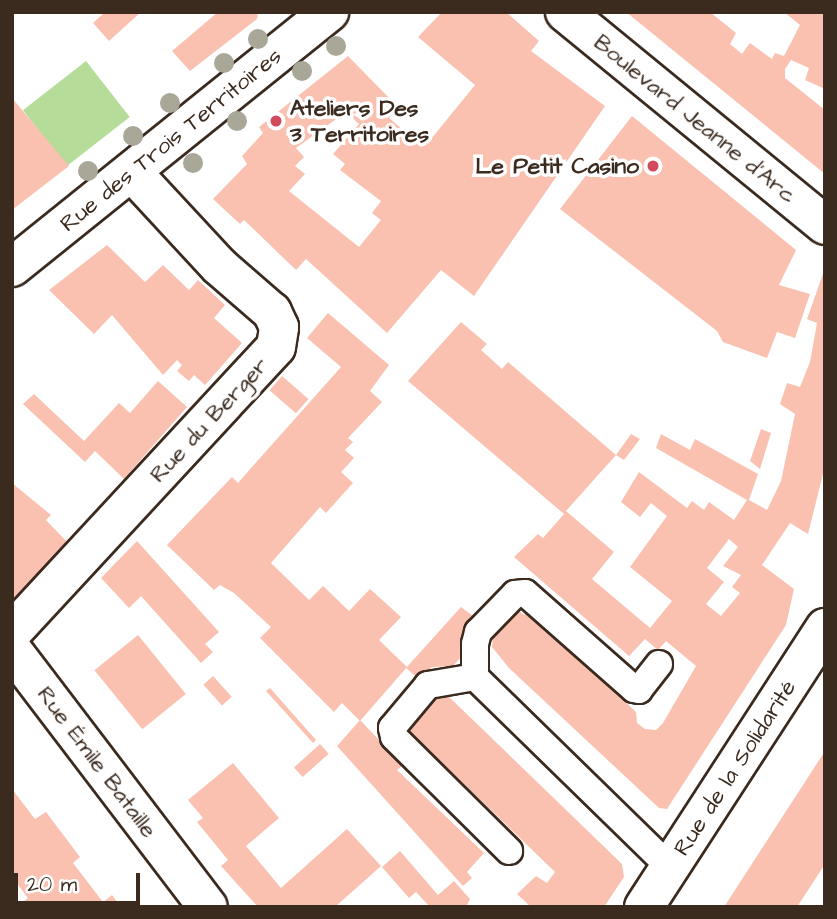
<!DOCTYPE html>
<meta charset="utf-8">
<style>
body{margin:0}
#map{position:relative;width:837px;height:919px;overflow:hidden;background:#fff;font-family:"Architects Daughter",sans-serif}
div>[style]{position:absolute}
[style*='--x']{left:calc(var(--x)*1px);top:calc(var(--y)*1px);width:calc(var(--w)*1px);rotate:calc(var(--a)*1deg)}
.green>*{inset:0;background:#b5dc98;transform-origin:0 0}
.building>*{inset:0;background:#fac1b1;transform-origin:0 0}
.roads{filter:drop-shadow(2px 0 #3b2a1e) drop-shadow(-2px 0 #3b2a1e) drop-shadow(0 2px #3b2a1e) drop-shadow(0 -2px #3b2a1e)}
.lane>*{height:26px;margin:-13px;padding:0 13px;transform-origin:13px;border-radius:13px;background:#fff}
.street>*{height:38px;margin:-19px;padding:0 19px;transform-origin:19px;border-radius:19px;background:#fff}
.secondary>*{height:38px;margin:-19px;padding:0 19px;transform-origin:19px;border-radius:19px;background:#fff}
.trees>*{width:20px;height:20px;margin:-10px;border-radius:50%;background:#a8a798}
.dots>*{width:19px;height:19px;translate:-50% -50%;box-sizing:border-box;border:4px solid #fff;border-radius:50%}
span{translate:-50% -50%;white-space:nowrap;text-align:center;line-height:1.15;-webkit-text-stroke:7px #fff;paint-order:stroke}
.poi-label{font-size:23px;color:#3b2a1e;font-weight:700}
.left{translate:0 -50%;text-align:left}
.right{translate:-100% -50%;text-align:right}
.street-label{font-size:23px;color:#3b2a1e}
.frame{position:absolute;inset:0;border:14px solid #3b2a1e;pointer-events:none}
.scale{position:absolute;left:14px;top:873px;width:126px;height:32px;box-sizing:border-box;border:4px solid #3b2a1e;border-top:0;padding-left:9px;font-size:21px;line-height:24px;white-space:nowrap;color:#3b2a1e;-webkit-text-stroke:5px #fff;paint-order:stroke}
</style>
<div id="map">
<div class="green">
<div style="left:86px;top:61px;width:71px;height:80px;rotate:52deg"></div>
</div>
<div class="building">
<div style="clip-path:polygon(105px 12px,141px 12px,109px 41px,93px 23px)"></div>
<div style="clip-path:polygon(218px 12px,258px 12px,257px 19px,190px 71px,172px 51px)"></div>
<div style="clip-path:polygon(evenodd,442px 12px,506px 12px,539px 41px,531px 51px,605px 106px,474px 296px,441px 270px,387px 333px,306px 259px,296px 270px,244px 220px,240px 224px,213px 199px,247px 164px,242px 156px,263px 133px,259px 127px,348px 56px,399px 108px,389px 118px,408px 134px,413px 128px,431px 139px,475px 85px,418px 37px,442px 12px,346px 112px,359px 124px,333px 154px,345px 164px,340px 170px,381px 201px,372px 213px,381px 220px,359px 247px,289px 191px,305px 174px,295px 166px,304px 157px,296px 148px,346px 112px)"></div>
<div style="clip-path:polygon(626px 12px,710px 12px,736px 33px,730px 44px,742px 54px,750px 43px,772px 59px,775px 53px,784px 56px,800px 25px,784px 12px,825px 12px,825px 89px,805px 80px,809px 68px,791px 60px,785px 69px,785px 78px,825px 110px,825px 174px)"></div>
<div style="clip-path:polygon(12px 98px,69px 166px,12px 210px)"></div>
<div style="clip-path:polygon(632px 116px,796px 250px,779px 285px,810px 294px,795px 338px,777px 332px,767px 358px,723px 342px,717px 331px,560px 209px)"></div>
<div style="clip-path:polygon(107px 245px,145px 282px,163px 265px,189px 290px,198px 280px,225px 305px,214px 318px,242px 343px,205px 385px,194px 375px,189px 381px,177px 371px,182px 365px,177px 360px,163px 375px,112px 315px,94px 334px,49px 290px)"></div>
<div style="clip-path:polygon(evenodd,825px 268px,825px 466px,808px 534px,790px 523px,762px 565px,794px 589px,786px 625px,667px 809px,659px 808px,509px 668px,492px 647px,493px 637px,519px 611px,524px 615px,529px 610px,636px 712px,637px 723px,645px 729px,656px 730px,663px 723px,696px 666px,666px 641px,658px 650px,645px 639px,629px 656px,514px 557px,538px 534px,543px 538px,564px 514px,408px 381px,461px 322px,487px 344px,481px 350px,502px 369px,508px 362px,616px 455px,566px 511px,614px 552px,592px 579px,650px 628px,672px 601px,630px 567px,667px 516px,651px 503px,640px 517px,621px 502px,639px 472px,687px 508px,692px 501px,704px 510px,709px 502px,734px 520px,747px 500px,656px 448px,661px 434px,690px 450px,695px 439px,758px 474px,749px 500px,767px 510px,781px 481px,795px 414px,780px 404px,787px 383px,800px 387px,810px 362px,817px 323px,807px 319px,825px 268px,729px 539px,738px 547px,723px 566px,741px 575px,732px 587px,740px 593px,721px 616px,706px 604px,724px 582px,707px 568px,729px 539px)"></div>
<div style="clip-path:polygon(328px 313px,389px 365px,370px 391px,382px 402px,348px 438px,353px 442px,345px 450px,354px 458px,341px 472px,353px 483px,326px 513px,320px 507px,271px 563px,309px 600px,323px 586px,349px 611px,370px 589px,401px 617px,379px 640px,407px 667px,360px 721px,342px 703px,334px 712px,260px 638px,271px 627px,234px 593px,220px 585px,214px 590px,167px 545px,232px 477px,238px 483px,252px 467px,341px 367px,307px 338px)"></div>
<div style="left:282px;top:376px;width:35px;height:19px;rotate:41deg"></div>
<div style="clip-path:polygon(158px 381px,187px 407px,124px 479px,95px 451px,85px 462px,23px 404px,34px 394px,84px 441px,119px 403px,130px 413px)"></div>
<div style="clip-path:polygon(761px 429px,771px 433px,760px 469px,750px 461px)"></div>
<div style="clip-path:polygon(631px 434px,640px 439px,624px 460px,616px 455px)"></div>
<div style="clip-path:polygon(12px 483px,51px 515px,46px 520px,68px 543px,17px 599px,12px 599px)"></div>
<div style="clip-path:polygon(137px 541px,219px 632px,205px 644px,213px 652px,201px 663px,141px 596px,129px 608px,101px 578px)"></div>
<div style="clip-path:polygon(461px 607px,477px 619px,462px 635px,465px 653px,453px 666px,432px 667px,420px 680px,406px 668px)"></div>
<div style="left:138px;top:635px;width:76px;height:56px;rotate:51deg"></div>
<div style="left:213px;top:676px;width:28px;height:13px;rotate:48deg"></div>
<div style="clip-path:polygon(270px 688px,316px 740px,313px 743px,266px 691px)"></div>
<div style="clip-path:polygon(446px 694px,622px 864px,624px 877px,604px 907px,531px 907px,517px 894px,536px 876px,547px 883px,555px 872px,409px 731px,414px 726px,410px 722px,436px 695px,440px 699px)"></div>
<div style="clip-path:polygon(360px 720px,403px 765px,397px 770px,484px 853px,467px 872px,472px 878px,463px 886px,337px 746px)"></div>
<div style="left:320px;top:744px;width:13px;height:35px;rotate:48deg"></div>
<div style="clip-path:polygon(825px 751px,825px 864px,797px 907px,724px 907px)"></div>
<div style="clip-path:polygon(233px 763px,279px 818px,246px 846px,281px 888px,347px 829px,381px 866px,335px 907px,258px 907px,221px 866px,228px 860px,197px 822px,203px 818px,188px 800px)"></div>
<div style="clip-path:polygon(12px 789px,35px 819px,46px 812px,80px 857px,73px 863px,103px 902px,112px 895px,121px 907px,15px 907px,28px 898px,12px 877px)"></div>
<div style="clip-path:polygon(400px 851px,438px 895px,454px 881px,470px 899px,466px 907px,430px 907px,416px 892px,409px 898px,382px 867px)"></div>
</div>
<div class="roads">
<div class="lane">
<div style="--x:659;--y:664;--w:33;--a:128"></div>
<div style="--x:639;--y:690;--w:5;--a:-169"></div>
<div style="--x:634;--y:689;--w:145;--a:-138.6"></div>
<div style="--x:525;--y:593;--w:10;--a:174"></div>
<div style="--x:515;--y:594;--w:53;--a:134.2"></div>
<div style="--x:478;--y:632;--w:12;--a:104"></div>
<div style="--x:475;--y:644;--w:33;--a:90"></div>
<div style="--x:475;--y:677;--w:272;--a:44.3"></div>
<div style="--x:475;--y:677;--w:48;--a:170.3"></div>
<div style="--x:428;--y:685;--w:56;--a:129.9"></div>
<div style="--x:392;--y:728;--w:9;--a:77"></div>
<div style="--x:394;--y:737;--w:162;--a:44.7"></div>
</div>
<div class="street">
<div style="--x:12;--y:267;--w:407;--a:-38.8"></div>
<div style="--x:12;--y:632;--w:388;--a:-47.2"></div>
<div style="--x:276;--y:347;--w:20;--a:-81"></div>
<div style="--x:279;--y:327;--w:17;--a:-115"></div>
<div style="--x:272;--y:312;--w:70;--a:-139"></div>
<div style="--x:219;--y:266;--w:127;--a:-132.8"></div>
<div style="--x:12;--y:650;--w:323;--a:52.7"></div>
</div>
<div class="secondary">
<div style="--x:565;--y:12;--w:336;--a:39.3"></div>
<div style="--x:644;--y:907;--w:333;--a:-57"></div>
</div>
</div>
<div class="trees">
<div style="left:258px;top:39px"></div>
<div style="left:336px;top:46px"></div>
<div style="left:224px;top:63px"></div>
<div style="left:302px;top:71px"></div>
<div style="left:170px;top:103px"></div>
<div style="left:237px;top:121px"></div>
<div style="left:133px;top:136px"></div>
<div style="left:193px;top:163px"></div>
<div style="left:88px;top:171px"></div>
</div>
<div class="dots">
<div style="left:276px;top:121px;background:#d1495b"></div>
<div style="left:653px;top:166px;background:#d1495b"></div>
</div>
<div class="poi-label">
<span class="left" style="left:290px;top:121px">Ateliers Des<br>3 Territoires</span>
<span class="right" style="left:639px;top:166px">Le Petit Casino</span>
</div>
<div class="street-label">
<span style="left:695px;top:119px;rotate:39deg">Boulevard Jeanne d'Arc</span>
<span style="left:171px;top:140px;rotate:-39deg">Rue des Trois Territoires</span>
<span style="left:209px;top:420px;rotate:-47deg">Rue du Berger</span>
<span style="left:97px;top:762px;rotate:53deg">Rue Émile Bataille</span>
<span style="left:735px;top:768px;rotate:-57deg">Rue de la Solidarité</span>
</div>
<div class="frame"></div>
<div class="scale">20 m</div>
</div>
